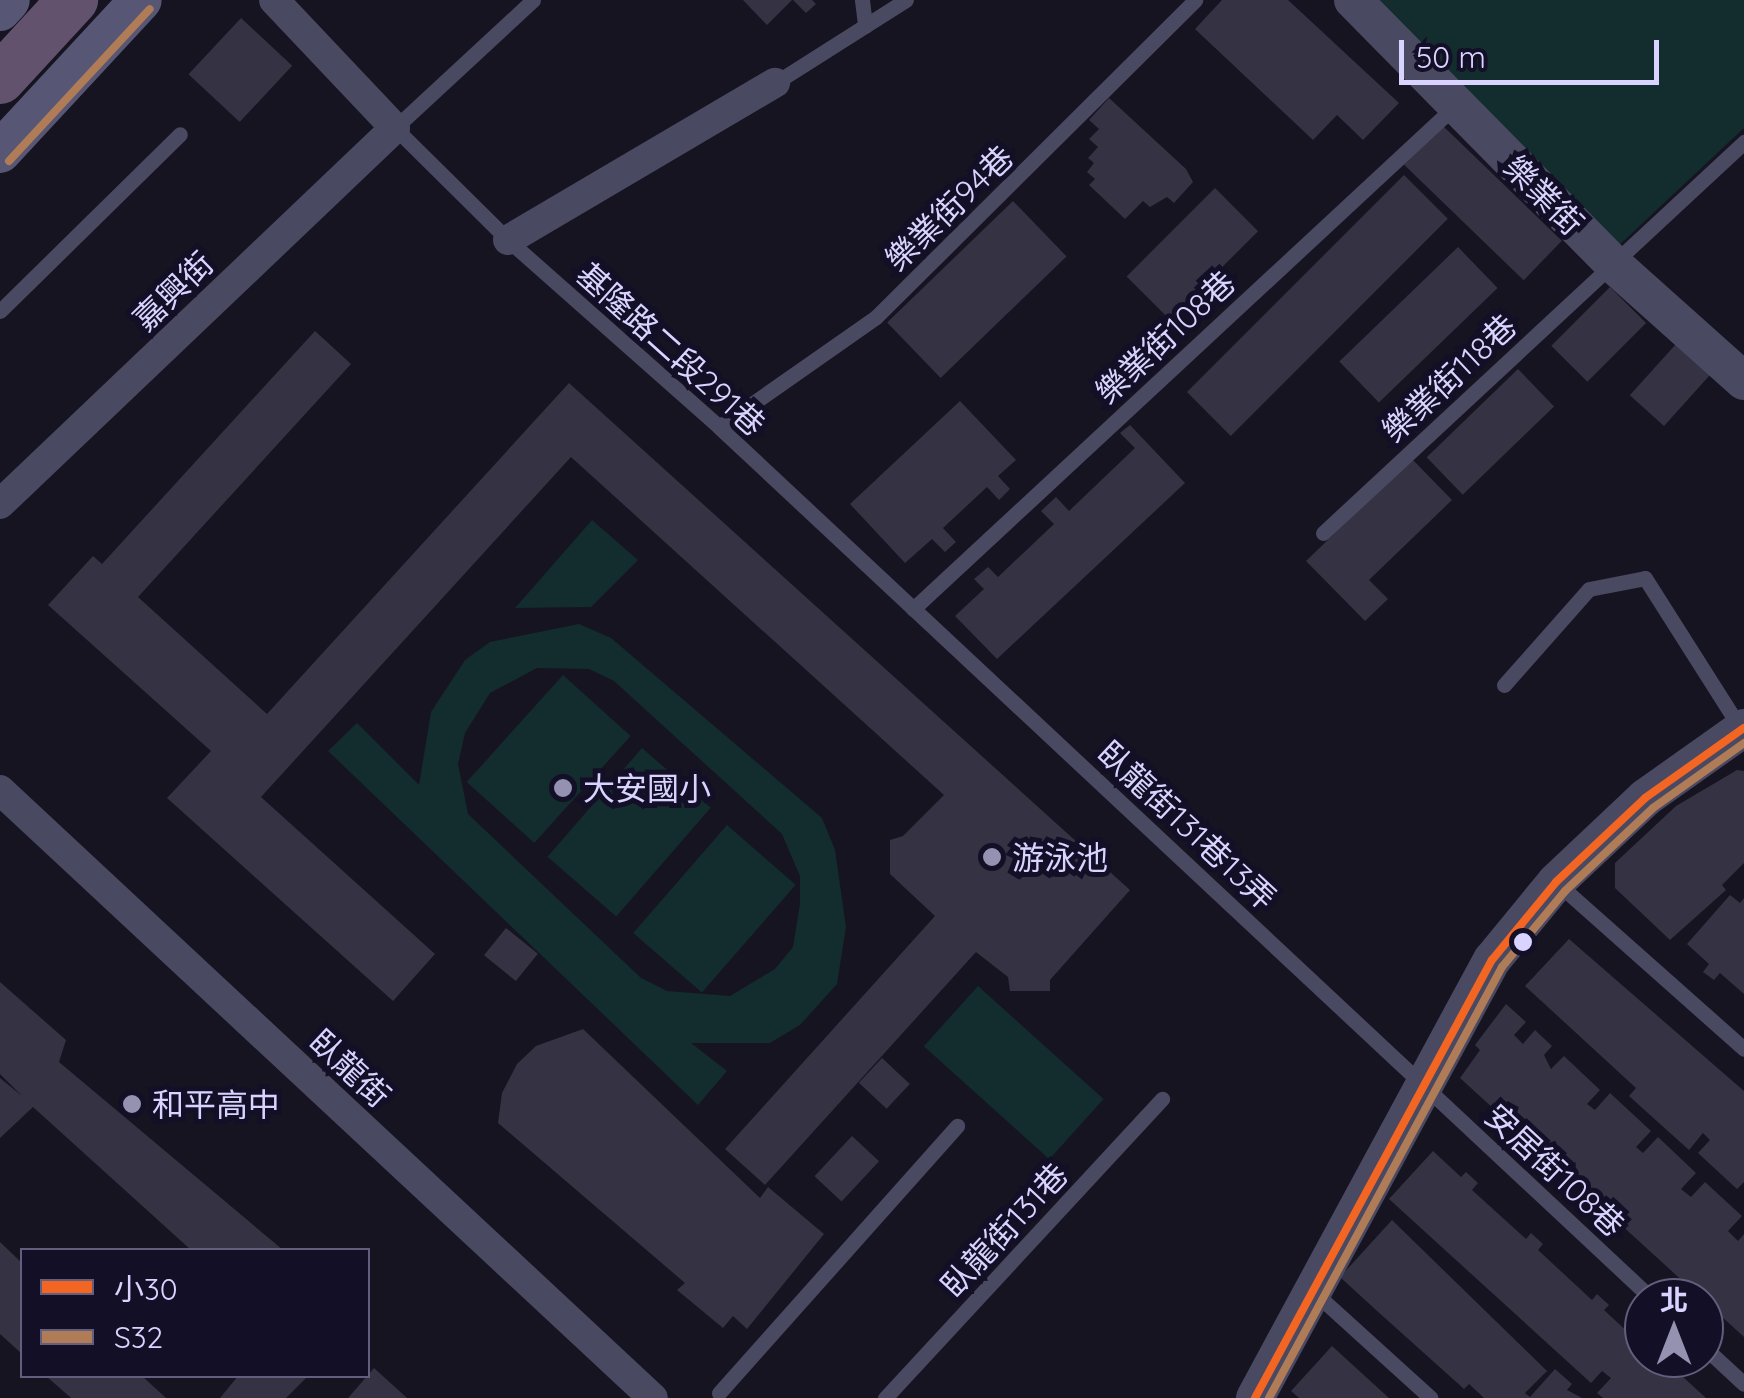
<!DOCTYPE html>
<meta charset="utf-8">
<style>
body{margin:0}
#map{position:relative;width:1744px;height:1398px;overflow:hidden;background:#161421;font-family:Quicksand,"Noto Sans TC",sans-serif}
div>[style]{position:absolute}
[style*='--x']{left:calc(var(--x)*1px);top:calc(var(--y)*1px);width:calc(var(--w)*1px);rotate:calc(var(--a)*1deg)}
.green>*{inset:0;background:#132c2d;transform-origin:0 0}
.building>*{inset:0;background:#343243;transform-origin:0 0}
.service>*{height:15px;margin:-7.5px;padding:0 7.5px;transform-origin:7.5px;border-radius:7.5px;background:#4a4962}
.minor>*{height:30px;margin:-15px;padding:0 15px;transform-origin:15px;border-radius:15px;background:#4a4962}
.tertiary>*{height:38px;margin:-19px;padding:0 19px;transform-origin:19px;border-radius:19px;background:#4a4962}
.secondary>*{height:42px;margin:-21px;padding:0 21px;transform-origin:21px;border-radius:21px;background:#575674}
.trunk>*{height:50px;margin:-25px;padding:0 25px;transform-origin:25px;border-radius:25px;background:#62526e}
.bus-1>*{height:8px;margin:-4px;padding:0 4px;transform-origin:4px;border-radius:4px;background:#f26522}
.bus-2>*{height:8px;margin:-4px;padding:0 4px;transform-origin:4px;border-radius:4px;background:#b07c57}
.dots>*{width:28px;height:28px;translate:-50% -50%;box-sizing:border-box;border:5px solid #130f26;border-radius:50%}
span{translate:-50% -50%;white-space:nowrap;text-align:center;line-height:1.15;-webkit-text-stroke:10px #130f26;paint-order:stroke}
.street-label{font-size:32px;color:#d9d4ff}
.poi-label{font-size:32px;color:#d9d4ff}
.left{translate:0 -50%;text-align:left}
.legend{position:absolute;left:20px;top:1248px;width:350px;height:130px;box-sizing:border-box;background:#130f26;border:2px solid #625e7d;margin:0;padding:12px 18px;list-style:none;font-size:30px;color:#d9d4ff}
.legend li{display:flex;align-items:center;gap:20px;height:50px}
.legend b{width:50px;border:2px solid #625e7d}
.north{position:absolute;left:1624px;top:1278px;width:100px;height:100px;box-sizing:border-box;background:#130f26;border:2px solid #625e7d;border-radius:50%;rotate:0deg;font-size:28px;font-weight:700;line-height:40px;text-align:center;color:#d9d4ff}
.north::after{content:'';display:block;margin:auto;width:35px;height:45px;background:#9591b1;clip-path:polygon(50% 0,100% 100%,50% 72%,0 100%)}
.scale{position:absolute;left:1399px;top:40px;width:260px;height:45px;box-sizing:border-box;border:5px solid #d9d4ff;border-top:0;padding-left:12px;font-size:30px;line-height:35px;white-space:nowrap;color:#d9d4ff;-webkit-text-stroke:8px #130f26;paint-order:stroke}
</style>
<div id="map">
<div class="green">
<div style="clip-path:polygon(1356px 0,1744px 0,1744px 128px,1615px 249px)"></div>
<div style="clip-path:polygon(592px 520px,638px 560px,591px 607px,515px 608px)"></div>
<div style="clip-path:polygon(evenodd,579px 624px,611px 638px,822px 818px,835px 850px,846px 927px,837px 984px,800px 1025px,770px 1043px,691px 1043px,727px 1071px,698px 1105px,328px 751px,357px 723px,419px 785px,431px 712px,465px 660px,490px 642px,579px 624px,537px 668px,589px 669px,614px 681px,782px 834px,800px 876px,800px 904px,793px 947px,775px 969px,730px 996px,667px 991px,641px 978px,468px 814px,458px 764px,465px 733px,490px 693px,537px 668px)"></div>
<div style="left:563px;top:675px;width:91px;height:144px;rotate:42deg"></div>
<div style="left:642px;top:748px;width:91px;height:144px;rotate:41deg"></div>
<div style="left:727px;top:825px;width:91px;height:143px;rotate:41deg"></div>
<div style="left:978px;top:986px;width:169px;height:81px;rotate:42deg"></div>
</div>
<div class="building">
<div style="clip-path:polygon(743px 0,792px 0,767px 25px)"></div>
<div style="clip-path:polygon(793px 0,812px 0,816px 4px,806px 13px)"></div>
<div style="clip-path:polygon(1222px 0,1288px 0,1399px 103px,1363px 140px,1337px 115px,1313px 140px,1195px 29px)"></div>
<div style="left:241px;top:18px;width:70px;height:77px;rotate:43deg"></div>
<div style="clip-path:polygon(1109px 98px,1186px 169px,1193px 182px,1174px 203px,1167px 197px,1150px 207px,1143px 201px,1125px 219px,1089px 185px,1095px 179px,1087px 172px,1094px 163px,1088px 158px,1098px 147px,1089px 139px,1099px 129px,1089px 120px)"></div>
<div style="left:1441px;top:124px;width:168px;height:55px;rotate:44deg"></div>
<div style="left:1404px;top:175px;width:62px;height:307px;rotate:45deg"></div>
<div style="left:1215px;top:188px;width:61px;height:125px;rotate:45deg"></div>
<div style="left:1013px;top:201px;width:77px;height:175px;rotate:46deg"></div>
<div style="left:1458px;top:247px;width:57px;height:165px;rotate:46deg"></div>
<div style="left:1610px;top:287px;width:51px;height:83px;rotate:45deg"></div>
<div style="clip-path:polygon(315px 331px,351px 364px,138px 597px,267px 714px,569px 383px,1130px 890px,1050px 980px,1050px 991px,1010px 991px,1008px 977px,976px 952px,765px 1185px,725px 1149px,935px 916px,890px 874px,890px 840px,903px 836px,944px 795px,571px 457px,261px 797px,435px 954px,393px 1001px,167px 798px,211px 751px,48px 605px,93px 556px,102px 564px)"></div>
<div style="left:1676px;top:344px;width:46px;height:69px;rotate:42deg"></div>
<div style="left:1518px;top:369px;width:52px;height:127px;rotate:46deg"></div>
<div style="clip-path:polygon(960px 401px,1016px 460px,998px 476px,1010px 489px,999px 500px,987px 487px,943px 528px,956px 542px,945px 552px,932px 539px,905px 563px,850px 504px)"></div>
<div style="clip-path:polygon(1130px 425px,1185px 483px,997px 659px,955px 616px,984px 589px,974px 579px,988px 567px,998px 577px,1054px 524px,1041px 511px,1056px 497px,1069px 511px,1135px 448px,1120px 433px)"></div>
<div style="clip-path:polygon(1412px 459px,1452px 500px,1369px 580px,1388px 599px,1365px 621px,1306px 561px)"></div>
<div style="clip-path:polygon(1737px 770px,1744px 771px,1744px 863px,1722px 885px,1726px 890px,1670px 940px,1615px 888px,1615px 863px,1676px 806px)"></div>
<div style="clip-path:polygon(1730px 895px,1740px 903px,1744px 898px,1744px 994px,1720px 973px,1714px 980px,1703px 972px,1709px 964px,1687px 944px)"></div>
<div style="left:506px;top:928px;width:41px;height:35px;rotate:39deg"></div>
<div style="clip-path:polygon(1569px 939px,1744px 1091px,1744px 1182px,1737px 1189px,1698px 1153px,1710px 1140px,1703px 1133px,1689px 1150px,1629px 1096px,1636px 1088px,1525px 986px)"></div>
<div style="clip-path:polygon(0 982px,66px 1040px,59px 1062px,283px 1250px,191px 1250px,33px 1107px,0 1138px,0 1078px,22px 1096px,0 1074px)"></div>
<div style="clip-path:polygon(1506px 1004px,1526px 1022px,1514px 1035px,1523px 1044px,1535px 1030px,1552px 1046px,1544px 1055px,1551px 1069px,1564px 1056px,1600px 1090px,1587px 1104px,1595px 1110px,1610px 1093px,1651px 1131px,1636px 1147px,1643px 1153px,1658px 1137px,1696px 1173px,1681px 1189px,1691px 1197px,1705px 1182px,1742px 1216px,1728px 1231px,1738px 1241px,1744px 1234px,1744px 1337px,1460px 1078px,1480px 1050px,1475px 1045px)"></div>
<div style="clip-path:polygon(583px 1029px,760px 1198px,768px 1187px,824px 1234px,747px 1329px,733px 1316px,723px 1328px,677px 1290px,685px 1283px,498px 1123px,502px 1093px,517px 1064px,536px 1046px)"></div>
<div style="left:882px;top:1058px;width:38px;height:34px;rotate:43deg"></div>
<div style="left:852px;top:1136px;width:37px;height:55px;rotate:43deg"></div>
<div style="clip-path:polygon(1433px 1151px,1461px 1177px,1466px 1172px,1478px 1183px,1472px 1190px,1526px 1239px,1531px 1233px,1543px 1244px,1538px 1250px,1592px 1300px,1597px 1294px,1609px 1305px,1604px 1310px,1633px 1337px,1629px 1344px,1638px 1337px,1644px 1358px,1677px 1358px,1670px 1365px,1706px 1398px,1603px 1398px,1597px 1393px,1611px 1378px,1602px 1371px,1591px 1383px,1389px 1199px)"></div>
<div style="clip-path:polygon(1392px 1220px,1547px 1371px,1525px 1393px,1530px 1397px,1555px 1369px,1572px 1384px,1567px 1390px,1582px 1398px,1484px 1398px,1469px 1384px,1464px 1389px,1376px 1310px,1340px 1277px)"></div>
<div style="clip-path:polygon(0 1242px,22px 1263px,22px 1354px,0 1334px)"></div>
<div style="clip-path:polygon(1332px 1346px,1389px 1398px,1299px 1398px,1291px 1391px)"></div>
<div style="clip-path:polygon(374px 1368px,407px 1398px,348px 1398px)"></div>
<div style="clip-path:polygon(46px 1376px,142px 1376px,166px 1398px,71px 1398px)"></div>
<div style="clip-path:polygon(238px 1376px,308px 1376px,286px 1398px,220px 1398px)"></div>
</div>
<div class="service">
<div style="--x:533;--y:0;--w:188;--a:137.2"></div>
<div style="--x:395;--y:128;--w:159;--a:44.7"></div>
<div style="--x:508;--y:240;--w:282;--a:41.5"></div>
<div style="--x:719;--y:427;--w:1276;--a:43.06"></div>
<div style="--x:862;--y:0;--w:26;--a:83"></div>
<div style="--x:775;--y:83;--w:155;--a:-32.4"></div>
<div style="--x:0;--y:311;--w:252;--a:-44.5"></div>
<div style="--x:719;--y:427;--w:192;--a:-35"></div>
<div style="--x:876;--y:317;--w:450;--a:-44.8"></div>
<div style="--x:1323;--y:533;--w:575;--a:-42.88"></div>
<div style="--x:913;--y:609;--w:739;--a:-42.86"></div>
<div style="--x:1504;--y:685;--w:128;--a:-48.5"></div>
<div style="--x:1589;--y:589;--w:57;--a:-11.1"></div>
<div style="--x:1645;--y:578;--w:181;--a:57.6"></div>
<div style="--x:1556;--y:882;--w:251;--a:41.6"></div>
<div style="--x:1315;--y:1293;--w:156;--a:42.2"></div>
<div style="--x:1704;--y:1347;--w:54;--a:42.8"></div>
<div style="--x:719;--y:1393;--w:358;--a:-48.3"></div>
<div style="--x:885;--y:1398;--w:408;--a:-47.2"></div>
</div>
<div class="minor">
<div style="--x:508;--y:240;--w:310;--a:-30.5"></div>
<div style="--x:0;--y:504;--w:545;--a:-43.59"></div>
<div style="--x:395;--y:128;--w:176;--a:-133.4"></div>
<div style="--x:0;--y:790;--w:892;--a:42.96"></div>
</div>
<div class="tertiary">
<div style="--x:1353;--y:0;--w:369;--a:45.4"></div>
<div style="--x:1612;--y:263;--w:177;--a:41.8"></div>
<div style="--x:1255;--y:1398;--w:498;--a:-61.6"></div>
<div style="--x:1492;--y:960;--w:101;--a:-50.6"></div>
<div style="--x:1556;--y:882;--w:122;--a:-43.3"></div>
<div style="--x:1645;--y:798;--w:121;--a:-35.3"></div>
</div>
<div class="secondary">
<div style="--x:0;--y:10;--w:13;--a:-48"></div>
<div style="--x:0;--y:152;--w:207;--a:-47.2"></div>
</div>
<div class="trunk">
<div style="--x:0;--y:79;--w:108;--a:-47.3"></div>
</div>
<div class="bus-1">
<div style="--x:1255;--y:1398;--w:498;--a:-61.6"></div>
<div style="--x:1492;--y:960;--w:101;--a:-50.6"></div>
<div style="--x:1556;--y:882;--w:122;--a:-43.3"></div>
<div style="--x:1645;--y:798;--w:121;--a:-35.3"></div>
</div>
<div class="bus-2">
<div style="--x:9;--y:161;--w:207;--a:-47.2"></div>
<div style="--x:1269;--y:1398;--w:490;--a:-61.6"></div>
<div style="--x:1502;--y:967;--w:99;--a:-50.3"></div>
<div style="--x:1565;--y:891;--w:121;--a:-43.3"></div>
<div style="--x:1653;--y:808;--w:112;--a:-35.5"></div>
</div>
<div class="dots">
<div style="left:563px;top:788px;background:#9591b1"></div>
<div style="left:992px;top:857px;background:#9591b1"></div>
<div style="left:1523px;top:942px;background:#d9d4ff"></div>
<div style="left:132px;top:1104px;background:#9591b1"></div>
</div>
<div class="street-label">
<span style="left:1544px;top:195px;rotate:45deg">樂業街</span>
<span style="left:949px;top:208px;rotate:-44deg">樂業街94巷</span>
<span style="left:173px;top:291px;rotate:-44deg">嘉興街</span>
<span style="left:1165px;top:337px;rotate:-43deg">樂業街108巷</span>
<span style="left:671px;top:349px;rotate:42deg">基隆路二段291巷</span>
<span style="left:1449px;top:378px;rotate:-43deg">樂業街118巷</span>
<span style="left:1187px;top:825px;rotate:43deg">臥龍街131巷13弄</span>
<span style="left:350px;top:1068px;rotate:43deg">臥龍街</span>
<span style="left:1555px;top:1170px;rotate:43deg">安居街108巷</span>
<span style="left:1004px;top:1230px;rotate:-47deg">臥龍街131巷</span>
</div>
<div class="poi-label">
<span class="left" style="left:583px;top:788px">大安國小</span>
<span class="left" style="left:1012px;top:857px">游泳池</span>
<span class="left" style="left:152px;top:1104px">和平高中</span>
</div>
<ul class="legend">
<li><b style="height:12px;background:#f26522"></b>小30</li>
<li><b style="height:12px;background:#b07c57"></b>S32</li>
</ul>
<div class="north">北</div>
<div class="scale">50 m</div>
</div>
